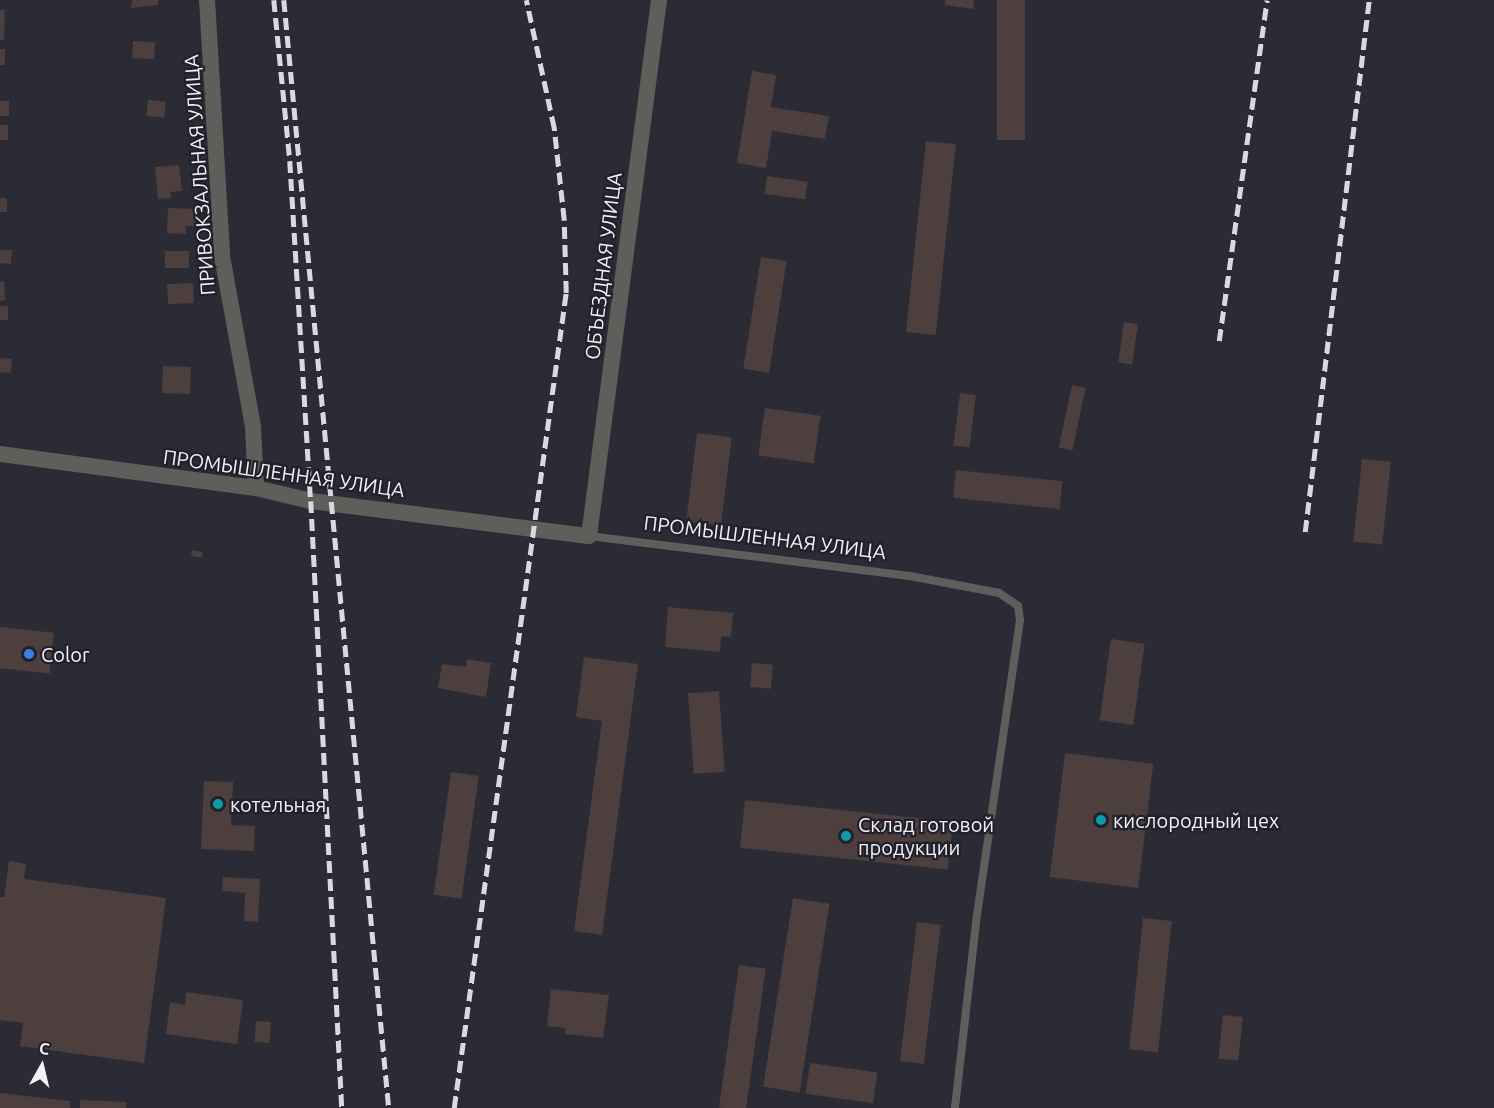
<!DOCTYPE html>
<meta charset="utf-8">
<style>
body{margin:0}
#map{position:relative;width:1494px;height:1108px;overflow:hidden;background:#2b2b35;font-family:Ubuntu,sans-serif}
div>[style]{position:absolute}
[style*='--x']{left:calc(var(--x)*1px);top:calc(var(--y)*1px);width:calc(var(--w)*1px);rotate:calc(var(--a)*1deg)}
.building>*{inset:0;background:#4c3f3e;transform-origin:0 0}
.lane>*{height:8px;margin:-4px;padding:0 4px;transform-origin:4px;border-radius:4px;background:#5c5f5a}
.street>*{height:16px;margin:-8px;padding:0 8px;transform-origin:8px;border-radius:8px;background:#5c5f5a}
.rail>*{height:4.5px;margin-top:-2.25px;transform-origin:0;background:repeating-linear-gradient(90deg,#d9d9df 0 12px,transparent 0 18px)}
.dots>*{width:16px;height:16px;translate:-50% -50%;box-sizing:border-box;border:3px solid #22212b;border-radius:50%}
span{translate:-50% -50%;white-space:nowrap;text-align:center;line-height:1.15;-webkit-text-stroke:4.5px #22212b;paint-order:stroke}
.street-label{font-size:20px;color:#f1f1f7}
.poi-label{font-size:20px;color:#f1f1f7}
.left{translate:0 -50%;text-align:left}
.north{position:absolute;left:12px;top:1036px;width:60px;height:60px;-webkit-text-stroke:4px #22212b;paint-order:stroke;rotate:8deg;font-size:16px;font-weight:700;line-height:24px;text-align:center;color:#f1f1f7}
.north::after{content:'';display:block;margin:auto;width:21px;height:27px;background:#f1f1f7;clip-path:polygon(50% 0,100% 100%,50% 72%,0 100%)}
</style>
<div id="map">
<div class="building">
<div style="clip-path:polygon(132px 0,158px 0,158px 5px,131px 8px)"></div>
<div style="clip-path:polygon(945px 0,974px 0,973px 9px,945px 5px)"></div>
<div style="left:997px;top:0;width:28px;height:140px"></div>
<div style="clip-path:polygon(0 10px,5px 10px,4px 40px,0 40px)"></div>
<div style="left:133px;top:41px;width:22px;height:17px;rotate:3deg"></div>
<div style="left:0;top:49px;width:5px;height:16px"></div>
<div style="clip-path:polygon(752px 71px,776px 75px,771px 107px,829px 116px,825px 139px,772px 131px,766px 168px,737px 163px)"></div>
<div style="left:148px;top:100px;width:18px;height:16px;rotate:6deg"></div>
<div style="left:0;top:101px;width:9px;height:15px"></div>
<div style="left:0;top:125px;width:8px;height:15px"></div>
<div style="left:926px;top:141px;width:30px;height:192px;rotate:6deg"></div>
<div style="clip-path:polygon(179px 165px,182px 191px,170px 192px,171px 198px,158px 199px,155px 167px)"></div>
<div style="left:767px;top:176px;width:41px;height:18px;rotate:8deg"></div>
<div style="left:0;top:198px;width:7px;height:14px"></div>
<div style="clip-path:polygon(168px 208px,195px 209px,195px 226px,186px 226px,186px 234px,167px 233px)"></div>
<div style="clip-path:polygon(0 250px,12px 250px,11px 264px,0 263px)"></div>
<div style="left:165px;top:251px;width:24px;height:17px"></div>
<div style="left:761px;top:257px;width:26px;height:113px;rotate:9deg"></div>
<div style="clip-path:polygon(4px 281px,5px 300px,0 301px,0 282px)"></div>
<div style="left:193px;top:283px;width:20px;height:26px;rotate:87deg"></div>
<div style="left:0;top:306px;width:8px;height:14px"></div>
<div style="left:1124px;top:322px;width:14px;height:41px;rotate:8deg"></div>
<div style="left:0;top:358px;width:12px;height:14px;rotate:5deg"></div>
<div style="left:163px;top:366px;width:28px;height:27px;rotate:2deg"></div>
<div style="left:1072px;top:385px;width:14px;height:64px;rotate:12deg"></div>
<div style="left:960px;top:393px;width:16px;height:53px;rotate:7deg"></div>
<div style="left:765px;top:408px;width:56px;height:48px;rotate:8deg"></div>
<div style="left:697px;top:433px;width:35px;height:89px;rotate:7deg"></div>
<div style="left:1362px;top:459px;width:29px;height:83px;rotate:6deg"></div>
<div style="left:956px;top:470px;width:107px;height:28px;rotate:6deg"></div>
<div style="left:192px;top:550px;width:11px;height:6px;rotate:10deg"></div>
<div style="clip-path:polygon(668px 607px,733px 613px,731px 637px,721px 636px,720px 652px,665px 647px)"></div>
<div style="left:0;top:627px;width:54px;height:41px;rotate:6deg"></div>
<div style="left:1111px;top:639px;width:34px;height:82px;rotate:8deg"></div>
<div style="clip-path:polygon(584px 657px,638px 664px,602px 935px,574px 931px,602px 721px,576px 717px)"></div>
<div style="clip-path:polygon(467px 659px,491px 663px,486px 697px,438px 688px,442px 664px,466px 667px)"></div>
<div style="left:752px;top:663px;width:21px;height:24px;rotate:5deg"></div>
<div style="left:719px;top:691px;width:81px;height:31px;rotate:86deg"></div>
<div style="left:1065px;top:753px;width:89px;height:125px;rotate:7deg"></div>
<div style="left:451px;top:772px;width:28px;height:124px;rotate:8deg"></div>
<div style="clip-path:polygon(204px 781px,233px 782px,231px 825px,255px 826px,254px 851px,201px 849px)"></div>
<div style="left:745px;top:800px;width:209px;height:48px;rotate:6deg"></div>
<div style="clip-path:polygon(9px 861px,26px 864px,24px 879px,166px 898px,144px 1063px,20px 1046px,23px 1023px,0 1020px,0 897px,4px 897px)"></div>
<div style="clip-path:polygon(223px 877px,260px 879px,258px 922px,244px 921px,245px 893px,222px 891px)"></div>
<div style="left:793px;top:898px;width:37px;height:191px;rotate:9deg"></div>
<div style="left:1143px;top:918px;width:29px;height:132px;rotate:6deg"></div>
<div style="left:917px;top:922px;width:24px;height:140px;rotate:7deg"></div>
<div style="left:739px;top:965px;width:27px;height:144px;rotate:8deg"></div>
<div style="clip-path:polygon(551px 989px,609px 995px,603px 1038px,565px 1034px,565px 1028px,547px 1026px)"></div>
<div style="clip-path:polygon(186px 992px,243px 1000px,237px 1044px,166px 1034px,170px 1002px,185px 1005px)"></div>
<div style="left:1223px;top:1015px;width:20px;height:44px;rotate:6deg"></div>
<div style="left:256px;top:1021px;width:15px;height:21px;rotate:4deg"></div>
<div style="left:810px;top:1063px;width:68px;height:31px;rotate:8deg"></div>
<div style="clip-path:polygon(0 1093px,70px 1101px,70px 1108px,0 1108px)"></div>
<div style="clip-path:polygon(80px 1100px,127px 1102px,126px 1108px,80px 1108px)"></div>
</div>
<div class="lane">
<div style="--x:589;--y:536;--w:323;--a:7.1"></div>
<div style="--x:910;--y:576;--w:91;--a:10.8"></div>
<div style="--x:999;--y:593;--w:23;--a:34"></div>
<div style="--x:1018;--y:606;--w:14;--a:82"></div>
<div style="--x:1020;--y:620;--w:306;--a:98.3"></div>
<div style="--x:976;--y:923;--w:186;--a:96.5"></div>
</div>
<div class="street">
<div style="--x:207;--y:0;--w:256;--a:86.6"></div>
<div style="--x:222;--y:256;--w:174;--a:79.7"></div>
<div style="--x:253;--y:427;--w:61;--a:87.2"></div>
<div style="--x:0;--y:454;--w:258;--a:7.6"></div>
<div style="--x:256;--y:488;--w:57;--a:13.3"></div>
<div style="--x:311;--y:501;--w:280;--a:7.2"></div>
<div style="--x:589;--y:536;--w:541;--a:-82.56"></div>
</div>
<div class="rail">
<div style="--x:274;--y:0;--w:162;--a:84.3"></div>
<div style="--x:290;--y:161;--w:341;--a:86.5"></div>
<div style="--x:311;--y:501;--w:608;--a:87.08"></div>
<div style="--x:284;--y:0;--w:1113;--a:84.59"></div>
<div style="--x:1219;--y:341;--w:344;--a:-82"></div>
<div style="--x:1305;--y:532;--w:536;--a:-83.14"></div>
<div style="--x:454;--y:1108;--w:823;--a:-82.18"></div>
<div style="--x:566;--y:293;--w:73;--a:-91.6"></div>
<div style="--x:564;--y:220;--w:93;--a:-96.2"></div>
<div style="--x:554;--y:128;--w:131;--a:-102.3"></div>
</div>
<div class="dots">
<div style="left:29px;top:654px;background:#3f7fe0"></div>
<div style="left:218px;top:804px;background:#0f9aa8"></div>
<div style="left:1101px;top:820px;background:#0f9aa8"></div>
<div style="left:846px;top:836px;background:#0f9aa8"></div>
</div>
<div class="street-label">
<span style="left:199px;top:175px;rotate:-94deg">ПРИВОКЗАЛЬНАЯ УЛИЦА</span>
<span style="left:603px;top:266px;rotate:-83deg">ОБЪЕЗДНАЯ УЛИЦА</span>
<span style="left:284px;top:473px;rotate:8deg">ПРОМЫШЛЕННАЯ УЛИЦА</span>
<span style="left:765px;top:537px;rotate:7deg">ПРОМЫШЛЕННАЯ УЛИЦА</span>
</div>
<div class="poi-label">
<span class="left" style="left:41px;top:654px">Color</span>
<span class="left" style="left:230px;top:804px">котельная</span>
<span class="left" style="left:1113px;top:820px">кислородный цех</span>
<span class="left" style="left:858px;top:836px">Склад готовой<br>продукции</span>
</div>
<div class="north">С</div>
</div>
